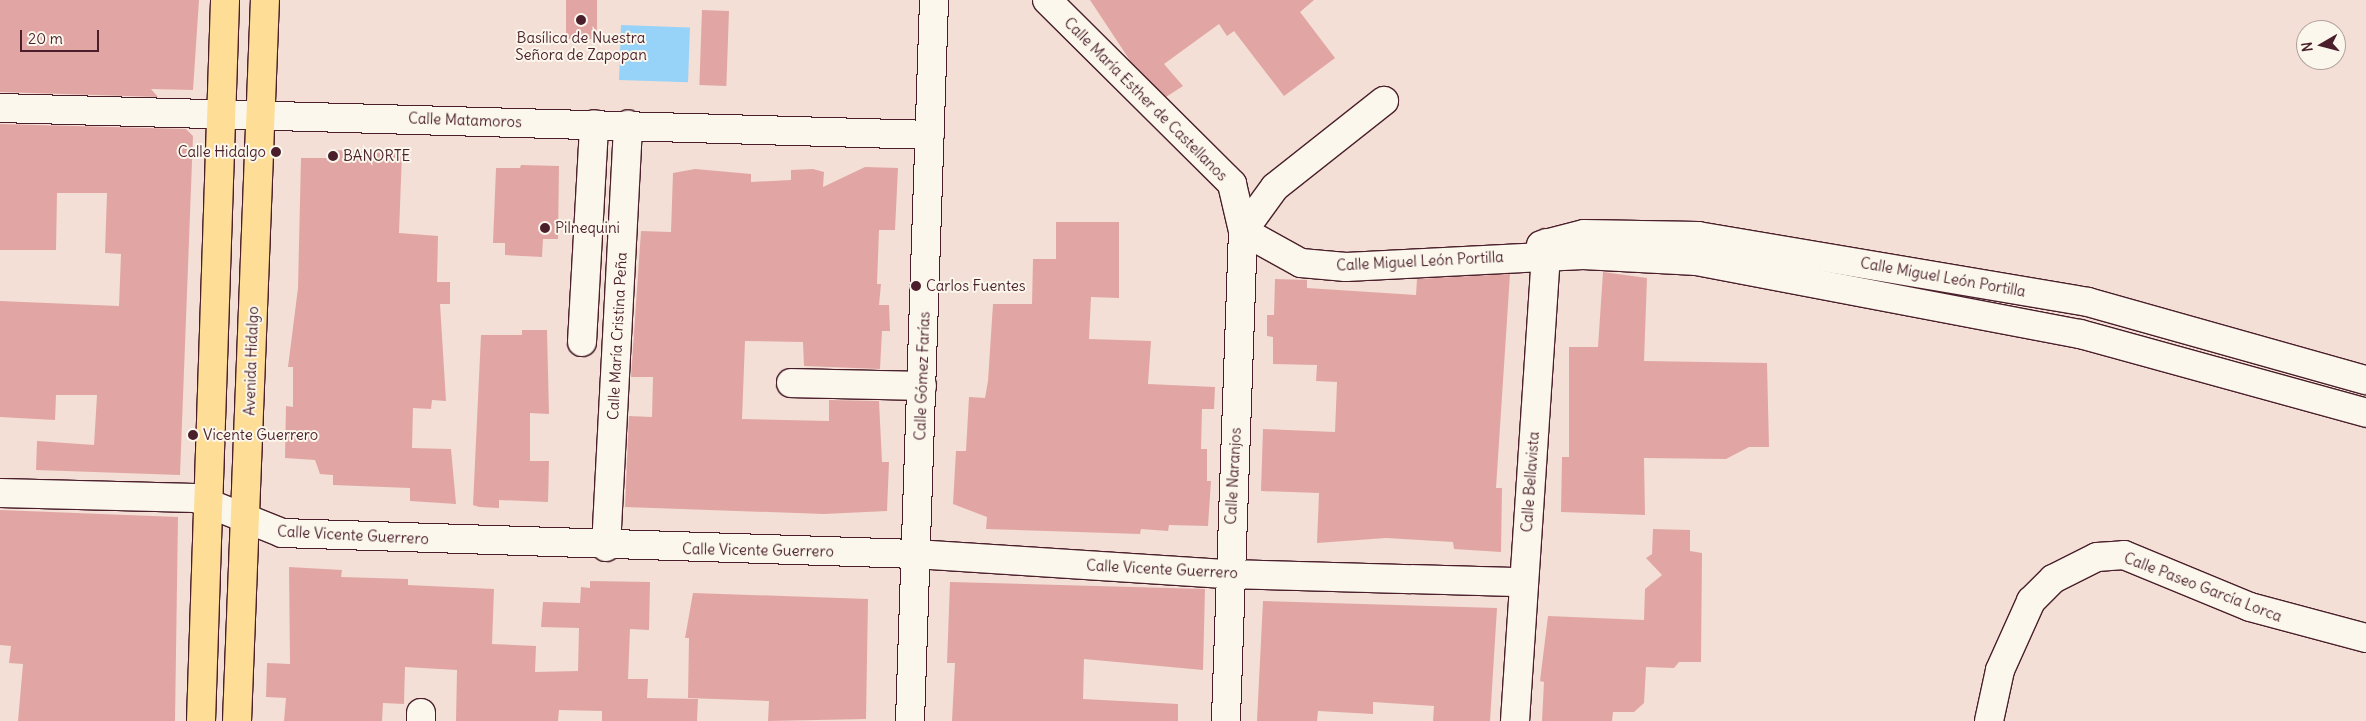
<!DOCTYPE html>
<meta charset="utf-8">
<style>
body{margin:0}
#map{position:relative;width:2366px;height:721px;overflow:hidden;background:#f3dfd6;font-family:Delius,sans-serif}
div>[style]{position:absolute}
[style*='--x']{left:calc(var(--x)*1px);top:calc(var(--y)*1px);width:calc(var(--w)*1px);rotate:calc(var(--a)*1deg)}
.water>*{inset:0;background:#97d3f8;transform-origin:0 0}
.building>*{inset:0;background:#e1a6a4;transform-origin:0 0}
.roads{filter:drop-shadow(1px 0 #4a1f2b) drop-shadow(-1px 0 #4a1f2b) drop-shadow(0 1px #4a1f2b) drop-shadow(0 -1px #4a1f2b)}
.minor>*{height:28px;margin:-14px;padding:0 14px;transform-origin:14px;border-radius:14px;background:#fbf7ec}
.major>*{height:28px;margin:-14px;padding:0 14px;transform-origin:14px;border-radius:14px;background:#fedd96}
.dots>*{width:14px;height:14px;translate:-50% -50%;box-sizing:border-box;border:2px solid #fbf7ec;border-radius:50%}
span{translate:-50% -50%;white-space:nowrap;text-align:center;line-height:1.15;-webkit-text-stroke:4px #fbf7ec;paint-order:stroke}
.poi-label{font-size:15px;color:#4a1f2b}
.right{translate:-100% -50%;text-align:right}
.left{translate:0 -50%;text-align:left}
.street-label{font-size:15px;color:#4a1f2b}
.north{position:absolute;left:2296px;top:20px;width:50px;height:50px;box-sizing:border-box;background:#fbf7ec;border:1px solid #b4a19f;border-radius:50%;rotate:262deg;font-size:14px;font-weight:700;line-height:20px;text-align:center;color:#4a1f2b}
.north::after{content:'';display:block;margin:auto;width:18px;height:22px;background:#4a1f2b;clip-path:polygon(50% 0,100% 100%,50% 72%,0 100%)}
.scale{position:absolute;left:20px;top:30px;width:79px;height:22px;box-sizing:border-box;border:2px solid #4a1f2b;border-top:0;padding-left:6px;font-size:15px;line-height:18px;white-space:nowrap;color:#4a1f2b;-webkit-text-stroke:4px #fbf7ec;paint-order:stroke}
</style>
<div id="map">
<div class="water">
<div style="left:621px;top:25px;width:69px;height:55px;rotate:2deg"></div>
</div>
<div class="building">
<div style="clip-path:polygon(0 0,199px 0,193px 90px,151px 89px,158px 97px,0 92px)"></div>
<div style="left:566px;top:0;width:31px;height:39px"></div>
<div style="clip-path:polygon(1090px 0,1314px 0,1300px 12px,1335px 58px,1284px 96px,1234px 31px,1227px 36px,1219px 24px,1164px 64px,1183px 86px,1166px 97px,1131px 62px)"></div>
<div style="left:702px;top:10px;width:27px;height:75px;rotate:2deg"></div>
<div style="clip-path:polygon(0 124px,186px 129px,193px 136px,180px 475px,36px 470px,37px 441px,94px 445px,97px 395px,56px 395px,55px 420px,0 417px,0 301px,119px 306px,121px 254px,105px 253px,107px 193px,57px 193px,56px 250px,0 250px)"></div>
<div style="clip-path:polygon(333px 150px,402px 153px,399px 233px,438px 236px,437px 282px,450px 282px,450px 304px,440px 304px,446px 401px,432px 400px,431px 409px,413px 408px,412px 448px,451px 449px,456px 504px,410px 501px,410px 488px,333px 485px,333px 475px,320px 474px,315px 460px,285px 458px,286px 406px,293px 407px,293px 367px,288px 367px,298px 288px,301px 158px,333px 158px)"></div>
<div style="clip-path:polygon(521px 165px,559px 166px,558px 239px,543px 239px,542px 257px,505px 255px,505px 243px,493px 243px,496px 168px,520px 168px)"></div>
<div style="clip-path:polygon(865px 167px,898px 168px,895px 230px,879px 230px,877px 284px,881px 284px,879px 305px,889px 305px,890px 331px,882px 331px,880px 369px,804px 366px,803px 342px,745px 341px,742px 419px,829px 421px,829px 400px,879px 401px,882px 462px,889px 462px,887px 511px,824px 514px,625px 507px,629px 416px,652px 417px,653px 377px,631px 377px,641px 231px,671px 232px,673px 173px,695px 169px,751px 174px,751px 182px,791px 180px,791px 170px,813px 169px,824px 172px,823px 187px)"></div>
<div style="clip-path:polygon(1056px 222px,1119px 222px,1119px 298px,1091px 297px,1089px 339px,1151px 341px,1148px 384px,1215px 387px,1214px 409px,1202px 409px,1201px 449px,1207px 449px,1207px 481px,1211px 481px,1208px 526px,1169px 525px,1168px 531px,1141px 529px,1140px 534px,986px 529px,987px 517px,953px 504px,956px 451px,966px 451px,969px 397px,985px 398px,988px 381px,993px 304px,1032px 304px,1033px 259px,1056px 259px)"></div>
<div style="clip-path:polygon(1603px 272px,1647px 278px,1644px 361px,1767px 363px,1769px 447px,1749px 447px,1726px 459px,1644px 458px,1645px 515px,1561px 512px,1562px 457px,1569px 457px,1569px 347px,1598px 347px)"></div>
<div style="clip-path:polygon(1510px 274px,1496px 488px,1502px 488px,1501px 552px,1454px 549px,1453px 542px,1386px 538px,1317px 543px,1319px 493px,1261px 491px,1263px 429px,1335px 432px,1337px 382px,1316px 381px,1317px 365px,1273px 364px,1273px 337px,1267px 336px,1267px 315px,1274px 315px,1275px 279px,1307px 280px,1307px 288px,1416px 295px,1417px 279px)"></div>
<div style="clip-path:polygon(522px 330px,547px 330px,549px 414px,530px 413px,530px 461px,549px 461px,548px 502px,499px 500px,499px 508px,479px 507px,473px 505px,481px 335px,522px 335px)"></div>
<div style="clip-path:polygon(0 510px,178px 517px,175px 721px,18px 721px,23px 664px,9px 663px,11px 646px,0 645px)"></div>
<div style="clip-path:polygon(1653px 529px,1690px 530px,1690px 551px,1702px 553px,1701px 662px,1679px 662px,1674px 668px,1646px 667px,1644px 703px,1634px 712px,1613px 712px,1612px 721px,1542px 721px,1544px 682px,1540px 681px,1548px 616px,1644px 620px,1645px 589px,1662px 575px,1646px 558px,1652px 554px)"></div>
<div style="clip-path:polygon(289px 567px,342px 570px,341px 577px,408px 579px,408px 585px,494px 589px,492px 644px,536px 646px,535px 672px,578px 671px,579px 628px,541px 627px,543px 602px,580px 603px,581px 587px,590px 588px,590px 581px,650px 582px,649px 630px,630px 629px,628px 679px,648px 679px,647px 698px,698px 699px,697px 721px,602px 721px,602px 711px,559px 710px,558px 721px,456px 721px,457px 670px,405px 667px,404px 704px,383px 703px,382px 721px,284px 721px,286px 698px,266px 697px,267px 663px,290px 664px)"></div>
<div style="clip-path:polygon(950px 582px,1205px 589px,1203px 670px,1084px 659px,1083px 699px,1178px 704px,1178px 721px,952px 721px,955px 663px,947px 663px)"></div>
<div style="clip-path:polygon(693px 593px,868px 599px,866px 719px,768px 721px,769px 701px,688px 698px,689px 638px,685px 638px)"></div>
<div style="clip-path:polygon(1263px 601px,1497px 608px,1490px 721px,1433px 721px,1434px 706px,1373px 702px,1373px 714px,1318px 711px,1317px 721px,1257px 721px)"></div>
</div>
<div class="roads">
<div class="minor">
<div style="--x:1047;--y:0;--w:261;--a:44.8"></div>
<div style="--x:1232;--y:184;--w:48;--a:76.8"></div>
<div style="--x:1243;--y:231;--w:490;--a:92"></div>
<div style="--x:0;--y:108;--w:930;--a:1.66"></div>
<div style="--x:1243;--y:231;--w:66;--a:28.9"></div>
<div style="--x:1301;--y:263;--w:45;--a:5.1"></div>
<div style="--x:1346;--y:267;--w:237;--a:-2.9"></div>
<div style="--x:1583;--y:255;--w:114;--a:3"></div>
<div style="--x:1697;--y:261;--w:390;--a:10.8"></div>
<div style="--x:2080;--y:334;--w:297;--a:15.4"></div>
<div style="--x:1243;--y:231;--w:54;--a:-54"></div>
<div style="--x:1275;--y:187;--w:139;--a:-38.3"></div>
<div style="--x:1541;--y:245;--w:44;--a:-14.3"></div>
<div style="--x:1584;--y:234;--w:114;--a:1"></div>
<div style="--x:1698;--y:236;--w:396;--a:9.6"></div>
<div style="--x:2088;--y:302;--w:289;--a:15.7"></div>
<div style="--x:582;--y:342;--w:218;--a:-86.8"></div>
<div style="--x:791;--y:383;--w:131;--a:1.3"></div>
<div style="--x:0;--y:493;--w:195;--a:1.5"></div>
<div style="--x:195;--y:498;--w:94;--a:21.9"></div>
<div style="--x:282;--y:533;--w:633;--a:1.9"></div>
<div style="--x:915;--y:554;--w:314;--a:3.7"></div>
<div style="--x:1228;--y:574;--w:295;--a:1.6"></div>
<div style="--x:606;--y:547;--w:423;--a:-87"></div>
<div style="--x:421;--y:721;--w:8;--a:-90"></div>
<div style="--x:910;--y:721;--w:721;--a:-88.09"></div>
<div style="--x:1515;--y:721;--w:479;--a:-86.2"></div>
<div style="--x:1989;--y:721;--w:52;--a:-77.8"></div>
<div style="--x:2000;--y:670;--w:76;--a:-65.8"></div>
<div style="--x:2031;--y:601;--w:31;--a:-45"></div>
<div style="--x:2053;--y:579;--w:49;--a:-26.6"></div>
<div style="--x:2097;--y:557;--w:27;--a:-4"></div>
<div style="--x:2124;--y:555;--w:136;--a:22.4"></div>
<div style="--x:2250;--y:607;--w:120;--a:15"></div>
</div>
<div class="major">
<div style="--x:201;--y:721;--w:721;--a:-88.09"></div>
<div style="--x:237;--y:721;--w:722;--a:-87.78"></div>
</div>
</div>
<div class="dots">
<div style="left:581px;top:20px;background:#4a1f2b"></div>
<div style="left:276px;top:152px;background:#4a1f2b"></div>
<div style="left:333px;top:156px;background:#4a1f2b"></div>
<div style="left:545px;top:228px;background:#4a1f2b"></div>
<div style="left:916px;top:286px;background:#4a1f2b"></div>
<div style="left:193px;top:435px;background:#4a1f2b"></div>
</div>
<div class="poi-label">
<span style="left:581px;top:46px">Basílica de Nuestra<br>Señora de Zapopan</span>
<span class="right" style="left:266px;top:152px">Calle Hidalgo</span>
<span class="left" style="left:343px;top:156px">BANORTE</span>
<span class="left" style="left:555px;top:228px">Pilnequini</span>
<span class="left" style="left:926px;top:286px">Carlos Fuentes</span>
<span class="left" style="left:203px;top:435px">Vicente Guerrero</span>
</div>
<div class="street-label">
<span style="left:1146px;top:99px;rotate:45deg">Calle María Esther de Castellanos</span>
<span style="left:465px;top:120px;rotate:2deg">Calle Matamoros</span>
<span style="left:1420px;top:261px;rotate:-3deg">Calle Miguel León Portilla</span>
<span style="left:1943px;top:277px;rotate:10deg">Calle Miguel León Portilla</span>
<span style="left:617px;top:336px;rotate:-87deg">Calle María Cristina Peña</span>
<span style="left:251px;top:361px;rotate:-88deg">Avenida Hidalgo</span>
<span style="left:922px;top:376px;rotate:-88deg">Calle Gómez Farías</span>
<span style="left:1233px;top:476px;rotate:-87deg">Calle Naranjos</span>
<span style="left:1530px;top:482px;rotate:-86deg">Calle Bellavista</span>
<span style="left:353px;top:535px;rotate:3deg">Calle Vicente Guerrero</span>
<span style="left:758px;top:550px;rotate:1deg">Calle Vicente Guerrero</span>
<span style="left:1162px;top:569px;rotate:3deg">Calle Vicente Guerrero</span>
<span style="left:2203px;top:587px;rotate:21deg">Calle Paseo García Lorca</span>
</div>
<div class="north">N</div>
<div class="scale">20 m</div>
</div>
